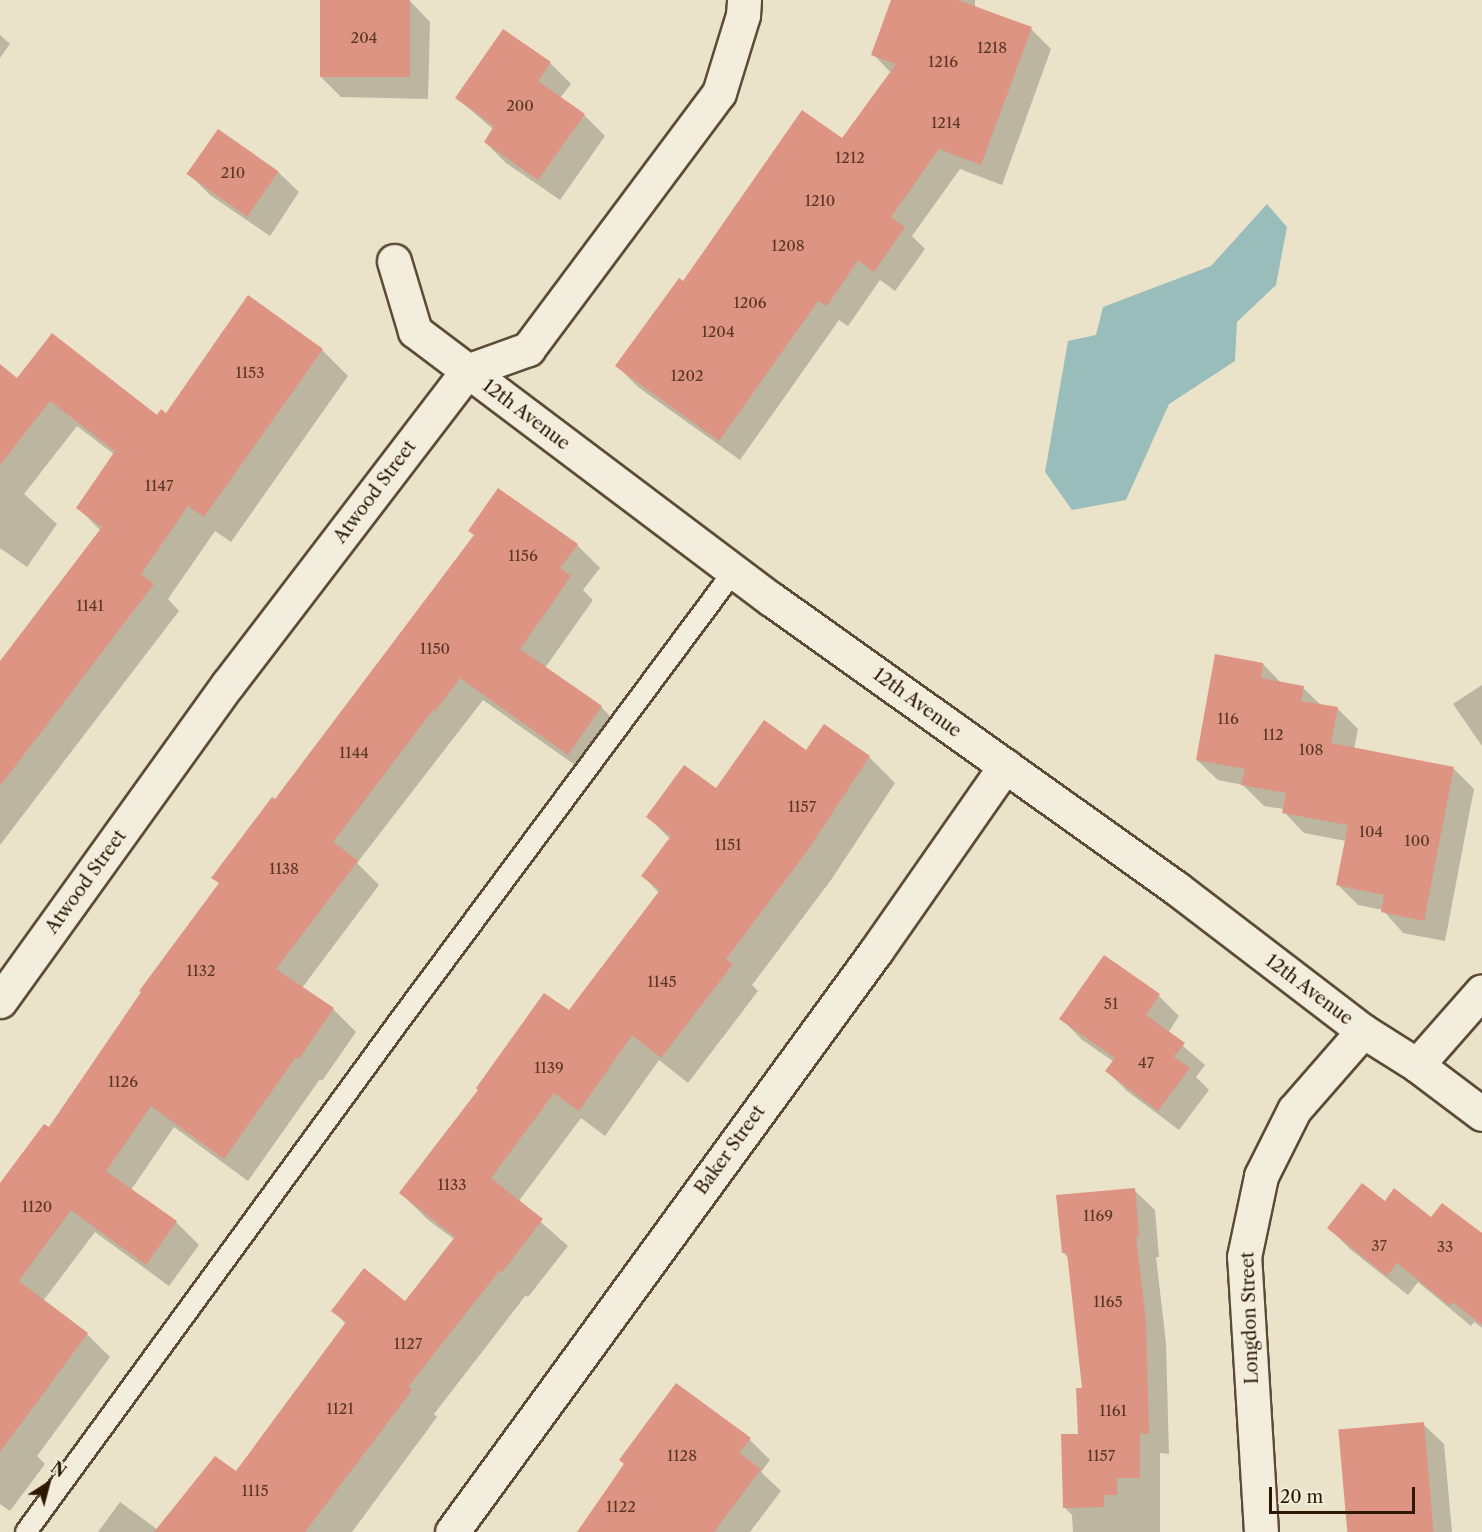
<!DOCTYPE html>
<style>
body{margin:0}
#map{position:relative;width:1482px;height:1532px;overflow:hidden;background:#ebe3c9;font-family:"Libre Caslon Text",serif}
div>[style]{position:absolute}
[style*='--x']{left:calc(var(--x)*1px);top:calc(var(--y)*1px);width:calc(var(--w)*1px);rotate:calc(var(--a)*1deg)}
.water>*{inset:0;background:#99bdbb}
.shadow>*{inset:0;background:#0003}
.building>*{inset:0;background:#dd9482;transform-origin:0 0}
.roads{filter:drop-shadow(2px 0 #5d4b35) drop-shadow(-2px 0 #5d4b35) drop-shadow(0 2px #5d4b35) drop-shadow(0 -2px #5d4b35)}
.lane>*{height:20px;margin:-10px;padding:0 10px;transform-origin:10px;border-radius:10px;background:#f2eddc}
.street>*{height:33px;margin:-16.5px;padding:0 16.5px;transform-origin:16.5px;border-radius:16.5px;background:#f2eddc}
span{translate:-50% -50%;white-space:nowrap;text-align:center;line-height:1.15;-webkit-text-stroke:4.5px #f2eddc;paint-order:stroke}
.number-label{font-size:15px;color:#5a3724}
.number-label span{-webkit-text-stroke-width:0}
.street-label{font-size:18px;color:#2e1804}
.north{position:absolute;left:18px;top:1454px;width:60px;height:60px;-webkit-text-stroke:4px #f2eddc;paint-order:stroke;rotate:36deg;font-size:16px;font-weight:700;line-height:24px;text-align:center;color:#2e1804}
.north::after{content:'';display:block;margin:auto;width:21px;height:27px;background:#2e1804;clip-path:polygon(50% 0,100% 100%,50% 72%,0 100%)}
.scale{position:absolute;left:1269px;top:1487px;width:146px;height:27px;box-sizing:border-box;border:3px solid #2e1804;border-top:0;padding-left:8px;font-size:18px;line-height:21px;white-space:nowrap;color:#2e1804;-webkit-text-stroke:4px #f2eddc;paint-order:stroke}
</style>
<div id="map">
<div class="water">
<div style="clip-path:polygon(1267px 204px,1287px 227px,1276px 285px,1237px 322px,1235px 361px,1169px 404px,1126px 500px,1072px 510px,1045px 472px,1068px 341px,1096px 335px,1103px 307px,1211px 266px)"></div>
</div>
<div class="shadow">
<div style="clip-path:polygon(322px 0,410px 1px,430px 22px,428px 99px,341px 97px,320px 76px)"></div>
<div style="clip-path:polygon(892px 0,975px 0,975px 8px,1031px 29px,1051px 49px,1002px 185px,960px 169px,912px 236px,925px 249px,895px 291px,880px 280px,848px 326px,839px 320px,740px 460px,638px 387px,617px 366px,683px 283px,842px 140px,891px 73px,873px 54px)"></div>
<div style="clip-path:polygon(0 35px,10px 44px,0 58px)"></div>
<div style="clip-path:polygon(550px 63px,571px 84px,560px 98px,584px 115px,605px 136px,560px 200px,506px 163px,485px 142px,494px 130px,457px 98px)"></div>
<div style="clip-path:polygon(278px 172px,299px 192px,270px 236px,210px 195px,190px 175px)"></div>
<div style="clip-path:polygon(322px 350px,348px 376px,231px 542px,215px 531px,168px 599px,179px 611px,0 845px,0 664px,101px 531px,78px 508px,115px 455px,77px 426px,24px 494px,57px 524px,27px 567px,0 548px,0 366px,17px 380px,157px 417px)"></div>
<div style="clip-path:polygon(470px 531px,577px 545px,600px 568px,583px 590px,593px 600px,545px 668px,601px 707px,624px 730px,592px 777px,483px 700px,357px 863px,379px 885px,302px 988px,333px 1009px,356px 1032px,322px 1081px,320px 1079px,248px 1181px,174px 1127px,131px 1190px,176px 1222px,199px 1245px,169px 1286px,95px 1232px,43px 1301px,87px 1334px,110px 1357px,37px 1456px,45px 1464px,10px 1511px,0 1504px,0 1186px,49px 1129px,220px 884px,213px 878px,275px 801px,475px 536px)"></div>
<div style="clip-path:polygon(1263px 664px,1282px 684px,1303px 688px,1321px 705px,1337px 708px,1358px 729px,1354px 749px,1454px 769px,1474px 789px,1445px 941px,1403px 933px,1383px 910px,1358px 905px,1338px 885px,1346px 841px,1304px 833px,1284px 812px,1284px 809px,1264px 806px,1243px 785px,1218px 780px,1197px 760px)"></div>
<div style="clip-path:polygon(1482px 685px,1482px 746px,1453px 704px)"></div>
<div style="clip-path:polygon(824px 726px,869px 757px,895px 783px,831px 880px,752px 985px,758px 991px,688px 1083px,659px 1060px,605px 1136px,581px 1118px,518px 1202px,568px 1246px,528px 1297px,526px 1295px,434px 1414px,437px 1417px,352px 1532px,98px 1532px,120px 1502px,158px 1530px,236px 1474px,346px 1324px,333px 1311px,406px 1303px,455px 1240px,427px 1219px,401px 1193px,569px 1012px,659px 893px,643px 876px,670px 839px,648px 817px,806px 752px)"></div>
<div style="clip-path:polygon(1159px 996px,1179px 1016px,1168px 1033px,1205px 1065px,1196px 1077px,1209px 1090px,1179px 1130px,1127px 1091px,1107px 1071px,1114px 1062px,1081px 1039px,1061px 1018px)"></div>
<div style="clip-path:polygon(1134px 1190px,1155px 1210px,1159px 1257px,1156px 1257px,1166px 1343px,1169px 1454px,1160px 1453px,1160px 1532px,1073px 1532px,1072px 1515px,1064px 1507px,1079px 1436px,1083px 1390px,1069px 1259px,1063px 1252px)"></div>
<div style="clip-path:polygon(1385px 1203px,1482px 1236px,1482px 1328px,1474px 1322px,1471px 1326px,1418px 1282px,1408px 1295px,1350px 1249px,1329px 1228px)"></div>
<div style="clip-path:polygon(676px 1385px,750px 1440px,770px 1460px,761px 1472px,781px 1491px,750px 1532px,579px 1532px)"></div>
<div style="clip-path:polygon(1423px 1424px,1444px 1444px,1452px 1532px,1348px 1532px)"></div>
</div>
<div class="building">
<div style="left:320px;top:0;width:90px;height:77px"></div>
<div style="clip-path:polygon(891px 0,958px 0,1032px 27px,981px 165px,939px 149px,891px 217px,905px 227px,874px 272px,858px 260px,827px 306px,818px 301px,719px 441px,615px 366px,679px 278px,683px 281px,802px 110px,842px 138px,896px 64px,871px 55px)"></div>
<div style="clip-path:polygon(503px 29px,551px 62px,538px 81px,585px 114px,538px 180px,484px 142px,494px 126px,455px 98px)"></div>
<div style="left:218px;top:129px;width:74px;height:55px;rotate:35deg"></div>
<div style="clip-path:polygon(248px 295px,323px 349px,204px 517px,188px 506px,141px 574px,154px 584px,0 786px,0 661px,102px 527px,76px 508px,115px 451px,50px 401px,0 465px,0 364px,17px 378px,52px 333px,157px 415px,161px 409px,166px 413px)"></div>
<div style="clip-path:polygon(498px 488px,578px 544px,560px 568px,571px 576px,520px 649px,602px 706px,568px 755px,460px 678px,435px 711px,433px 710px,333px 842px,358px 861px,276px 969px,334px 1008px,299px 1059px,296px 1057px,224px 1159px,151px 1106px,106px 1171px,177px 1221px,146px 1265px,71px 1210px,19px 1281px,88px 1333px,0 1452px,0 1183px,44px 1124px,49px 1127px,141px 992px,139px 991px,219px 883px,211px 878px,272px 797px,275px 799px,474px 535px,468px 531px)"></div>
<div style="clip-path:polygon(1215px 654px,1263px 663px,1261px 678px,1304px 686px,1301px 701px,1338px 707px,1331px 743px,1454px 767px,1424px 921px,1381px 912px,1384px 895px,1336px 885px,1348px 825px,1282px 813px,1286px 793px,1241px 785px,1245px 769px,1196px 760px)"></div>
<div style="clip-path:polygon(764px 720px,806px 750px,824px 724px,870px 756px,805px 854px,726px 959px,733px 964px,661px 1058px,632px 1035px,579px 1111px,554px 1093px,491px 1178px,543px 1219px,502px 1272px,499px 1271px,408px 1387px,412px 1390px,305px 1532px,154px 1532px,215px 1456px,236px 1471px,346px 1322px,331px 1311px,364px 1268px,405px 1301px,455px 1237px,399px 1193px,478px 1090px,476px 1088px,544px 993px,569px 1010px,660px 890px,641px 876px,671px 836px,646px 817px,684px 765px,716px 788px)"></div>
<div style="clip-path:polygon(1104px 955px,1160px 994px,1146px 1015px,1185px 1043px,1174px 1057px,1190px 1068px,1158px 1111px,1105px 1071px,1115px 1058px,1059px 1019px)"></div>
<div style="clip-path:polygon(1362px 1183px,1385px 1201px,1394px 1188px,1431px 1217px,1442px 1203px,1482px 1233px,1482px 1325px,1453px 1302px,1450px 1306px,1397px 1263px,1387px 1276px,1327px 1228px)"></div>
<div style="clip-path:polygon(1135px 1188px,1139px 1236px,1136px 1237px,1146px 1321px,1149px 1434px,1140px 1433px,1140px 1478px,1117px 1478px,1117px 1495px,1104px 1495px,1104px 1507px,1063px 1508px,1061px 1434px,1078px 1434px,1076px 1388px,1082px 1388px,1067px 1253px,1062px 1253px,1056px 1195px)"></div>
<div style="clip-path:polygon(676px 1383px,751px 1438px,739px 1453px,761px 1469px,714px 1532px,577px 1532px,624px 1464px,619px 1460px)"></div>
<div style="left:1424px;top:1422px;width:110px;height:86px;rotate:85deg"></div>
</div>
<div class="roads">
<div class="lane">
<div style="--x:26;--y:1532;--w:639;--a:-53.85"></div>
<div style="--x:403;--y:1016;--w:555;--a:-53.36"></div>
</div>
<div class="street">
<div style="--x:394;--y:261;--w:73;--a:73.3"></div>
<div style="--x:415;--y:331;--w:446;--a:37"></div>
<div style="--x:771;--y:599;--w:498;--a:35.5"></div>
<div style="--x:1176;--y:888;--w:235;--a:37.4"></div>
<div style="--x:1363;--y:1031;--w:64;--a:32.2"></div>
<div style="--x:1417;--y:1065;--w:81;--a:37"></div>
<div style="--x:0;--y:1001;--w:390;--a:-54.3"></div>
<div style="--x:228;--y:684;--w:394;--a:-52.6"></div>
<div style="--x:467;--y:371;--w:65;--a:-19.8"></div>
<div style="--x:528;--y:349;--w:319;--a:-53.3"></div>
<div style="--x:719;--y:93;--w:82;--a:-72.9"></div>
<div style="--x:743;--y:15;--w:15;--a:-86"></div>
<div style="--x:1417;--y:1065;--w:98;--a:-48.7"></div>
<div style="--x:452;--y:1532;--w:719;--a:-53.88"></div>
<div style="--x:876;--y:951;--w:226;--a:-55.1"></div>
<div style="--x:1261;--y:1532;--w:276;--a:-93.5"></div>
<div style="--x:1244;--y:1257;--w:83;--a:-78.1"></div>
<div style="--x:1261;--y:1176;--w:74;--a:-63.4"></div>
<div style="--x:1294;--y:1110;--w:105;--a:-48.9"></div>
</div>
</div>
<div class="number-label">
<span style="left:364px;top:38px">204</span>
<span style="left:992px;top:48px">1218</span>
<span style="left:943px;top:62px">1216</span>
<span style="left:520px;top:106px">200</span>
<span style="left:946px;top:123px">1214</span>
<span style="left:850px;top:158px">1212</span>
<span style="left:233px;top:173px">210</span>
<span style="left:820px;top:201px">1210</span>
<span style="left:788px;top:246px">1208</span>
<span style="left:750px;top:303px">1206</span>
<span style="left:718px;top:332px">1204</span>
<span style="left:250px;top:373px">1153</span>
<span style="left:687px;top:376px">1202</span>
<span style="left:159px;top:486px">1147</span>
<span style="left:523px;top:556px">1156</span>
<span style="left:90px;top:606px">1141</span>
<span style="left:435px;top:649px">1150</span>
<span style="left:1228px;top:719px">116</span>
<span style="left:1273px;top:735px">112</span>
<span style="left:1311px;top:750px">108</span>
<span style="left:354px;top:753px">1144</span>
<span style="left:802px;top:807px">1157</span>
<span style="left:1371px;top:832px">104</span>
<span style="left:1417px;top:841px">100</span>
<span style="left:728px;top:845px">1151</span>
<span style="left:284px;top:869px">1138</span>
<span style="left:201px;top:971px">1132</span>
<span style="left:662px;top:982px">1145</span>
<span style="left:1111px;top:1004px">51</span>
<span style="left:1146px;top:1063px">47</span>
<span style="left:549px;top:1068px">1139</span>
<span style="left:123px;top:1082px">1126</span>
<span style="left:452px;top:1185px">1133</span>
<span style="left:37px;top:1207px">1120</span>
<span style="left:1098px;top:1216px">1169</span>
<span style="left:1379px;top:1246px">37</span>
<span style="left:1445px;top:1247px">33</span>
<span style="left:1108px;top:1302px">1165</span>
<span style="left:408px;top:1344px">1127</span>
<span style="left:340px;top:1409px">1121</span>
<span style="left:1113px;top:1411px">1161</span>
<span style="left:682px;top:1456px">1128</span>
<span style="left:1101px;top:1456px">1157</span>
<span style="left:255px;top:1491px">1115</span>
<span style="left:621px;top:1507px">1122</span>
</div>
<div class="street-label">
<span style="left:526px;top:415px;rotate:37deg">12th Avenue</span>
<span style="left:375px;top:492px;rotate:-53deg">Atwood Street</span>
<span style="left:917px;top:703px;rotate:36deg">12th Avenue</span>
<span style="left:86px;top:882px;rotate:-54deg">Atwood Street</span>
<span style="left:1309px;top:990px;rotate:37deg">12th Avenue</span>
<span style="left:730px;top:1150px;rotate:-54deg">Baker Street</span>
<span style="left:1250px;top:1318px;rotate:-92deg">Longdon Street</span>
</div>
<div class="north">N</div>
<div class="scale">20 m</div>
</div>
